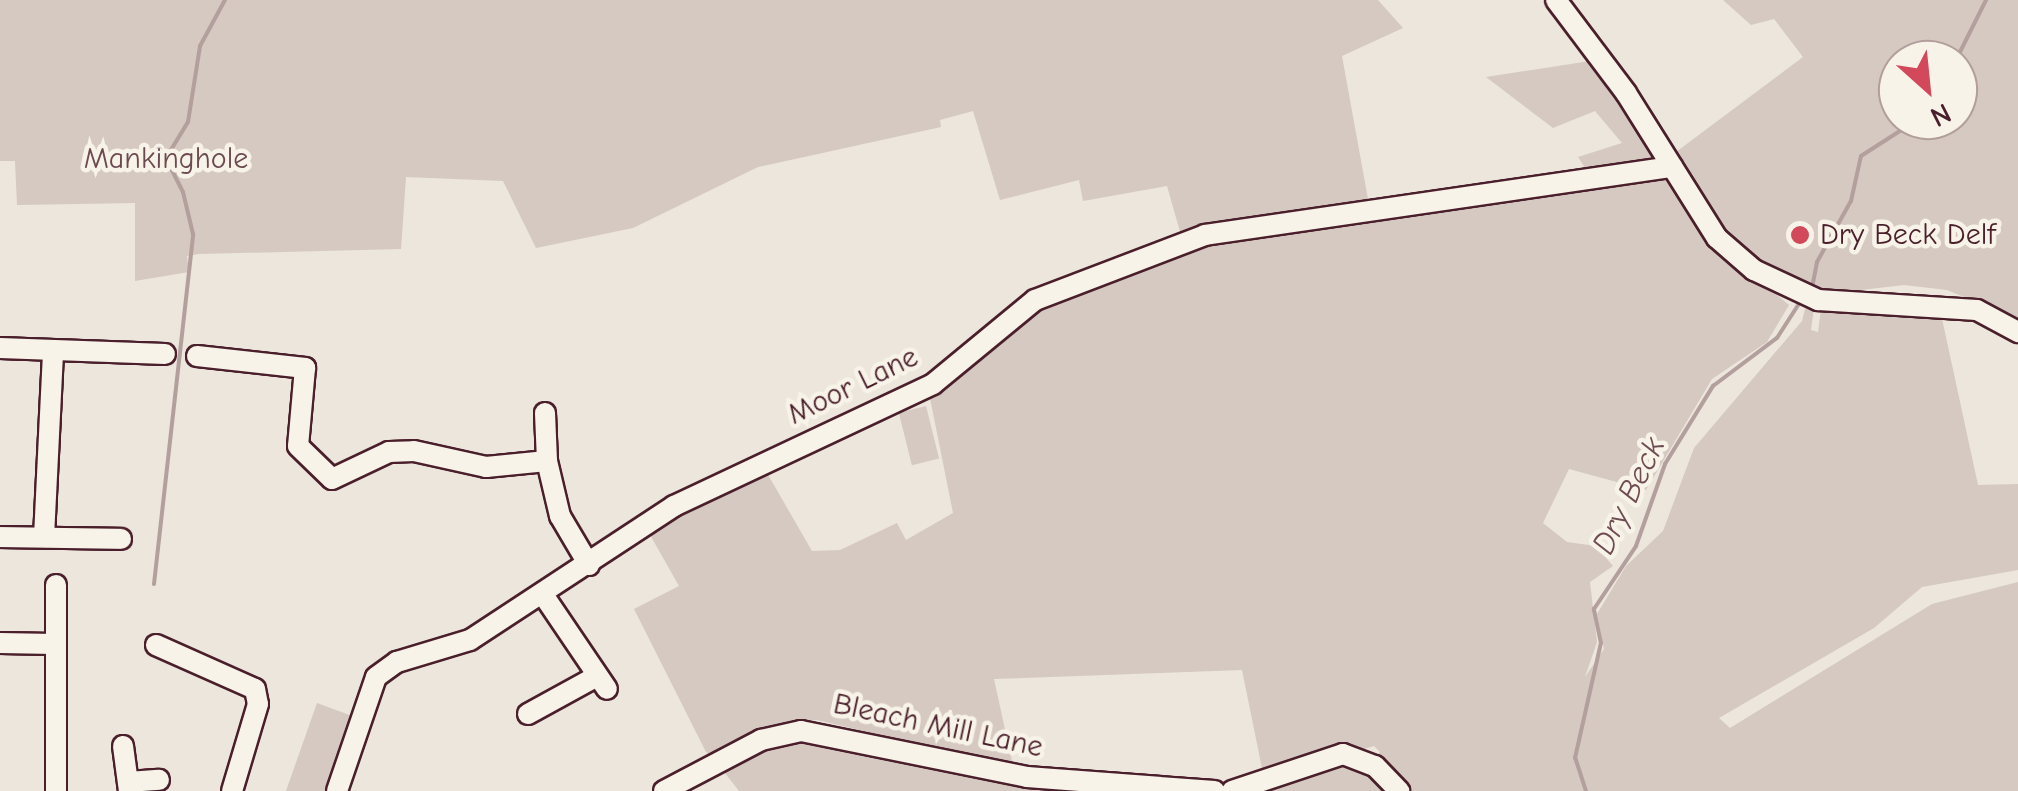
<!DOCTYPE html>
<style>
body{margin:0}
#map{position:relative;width:2018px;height:791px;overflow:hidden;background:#ece6dd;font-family:"Comic Neue",sans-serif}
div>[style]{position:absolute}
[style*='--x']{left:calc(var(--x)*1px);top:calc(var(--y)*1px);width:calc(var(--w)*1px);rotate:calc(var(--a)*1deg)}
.green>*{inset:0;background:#d5c9c2;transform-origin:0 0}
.stream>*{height:4px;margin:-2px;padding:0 2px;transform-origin:2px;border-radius:2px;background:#b39f9d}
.roads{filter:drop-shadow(2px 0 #4a1f2b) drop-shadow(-2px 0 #4a1f2b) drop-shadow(0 2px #4a1f2b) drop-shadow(0 -2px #4a1f2b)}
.minor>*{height:20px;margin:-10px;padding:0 10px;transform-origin:10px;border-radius:10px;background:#f7f3e8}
.dots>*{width:28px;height:28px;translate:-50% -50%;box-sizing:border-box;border:5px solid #f7f3e8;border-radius:50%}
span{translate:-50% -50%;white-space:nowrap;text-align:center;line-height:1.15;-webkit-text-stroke:9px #f7f3e8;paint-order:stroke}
.park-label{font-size:30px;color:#6d4a51}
.poi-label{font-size:30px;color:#4a1f2b}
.left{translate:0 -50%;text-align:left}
.street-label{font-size:30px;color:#4a1f2b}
.water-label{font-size:32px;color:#6f4c53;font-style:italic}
.north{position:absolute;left:1878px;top:40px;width:100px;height:100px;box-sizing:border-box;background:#f7f3e8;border:2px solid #b29e9c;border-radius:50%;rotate:153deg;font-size:28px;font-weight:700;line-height:40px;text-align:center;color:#4a1f2b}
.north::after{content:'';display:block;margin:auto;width:35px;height:45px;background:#d1495b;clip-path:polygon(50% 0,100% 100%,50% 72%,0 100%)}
</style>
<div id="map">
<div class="green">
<div style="clip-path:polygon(0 0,1378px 0,1403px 28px,1342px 56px,1368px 199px,1181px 235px,1167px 186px,1083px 201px,1079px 180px,1000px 200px,973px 111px,940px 120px,941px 127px,758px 167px,633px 228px,536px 248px,503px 181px,406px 177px,401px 249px,199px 254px,187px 256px,189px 272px,135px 281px,135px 203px,17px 205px,15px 161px,0 161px)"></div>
<div style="clip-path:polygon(evenodd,1723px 0,2018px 0,2018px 319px,1947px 290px,1904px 285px,1835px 293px,1795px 284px,1729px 238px,1676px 152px,1803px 57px,1774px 19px,1751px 25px,1723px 0,1898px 60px,1958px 60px,1958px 120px,1898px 120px,1898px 60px)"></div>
<div style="clip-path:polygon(1590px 61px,1657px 159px,1591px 177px,1578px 157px,1622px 143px,1595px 111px,1553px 128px,1486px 77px)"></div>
<div style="clip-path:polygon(1664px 174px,1733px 258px,1789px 305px,1767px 342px,1712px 379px,1646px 490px,1569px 469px,1543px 523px,1567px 542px,1596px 546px,1613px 566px,1590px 582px,1597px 642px,1585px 677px,1604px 649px,1597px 614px,1626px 566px,1663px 531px,1694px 448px,1802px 321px,1805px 309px,1814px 308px,1811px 330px,1818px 332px,1821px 309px,1941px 314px,1978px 485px,2018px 484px,2018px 570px,1922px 587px,1874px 628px,1719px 718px,1730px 728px,1932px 604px,2018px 582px,2018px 791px,1408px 791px,1372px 761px,1380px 752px,1374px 746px,1264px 778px,1242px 670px,994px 679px,1013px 766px,817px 720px,788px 721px,711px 756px,706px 752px,634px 609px,679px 586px,649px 533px,767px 473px,812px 551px,840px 550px,897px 523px,906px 540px,953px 513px,930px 398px,1042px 297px,1183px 248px)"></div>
<div style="left:926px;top:406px;width:54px;height:28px;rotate:76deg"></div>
<div style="clip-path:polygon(317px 703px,355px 717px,329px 791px,286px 791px)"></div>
<div style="clip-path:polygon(782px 742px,831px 742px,1128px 791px,739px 791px,721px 768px)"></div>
<div style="clip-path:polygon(1354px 761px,1394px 791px,1256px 791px,1319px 769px)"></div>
</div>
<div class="stream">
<div style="--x:1956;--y:60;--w:67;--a:-63.4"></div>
<div style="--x:1812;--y:288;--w:26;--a:-79"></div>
<div style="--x:1817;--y:262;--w:70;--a:-60.9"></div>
<div style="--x:1851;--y:201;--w:46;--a:-77.5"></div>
<div style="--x:1861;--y:156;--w:67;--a:-32.7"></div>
<div style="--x:154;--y:584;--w:352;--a:-83.6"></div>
<div style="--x:193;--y:234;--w:43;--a:-103.4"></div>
<div style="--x:183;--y:192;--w:38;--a:-117"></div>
<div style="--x:166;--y:158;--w:42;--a:-58.6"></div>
<div style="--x:188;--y:122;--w:77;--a:-81"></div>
<div style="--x:200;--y:46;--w:52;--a:-61.5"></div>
<div style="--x:1586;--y:791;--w:35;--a:-108"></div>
<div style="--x:1575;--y:758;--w:118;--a:-77.3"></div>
<div style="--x:1601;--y:643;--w:35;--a:-102"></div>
<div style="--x:1594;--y:609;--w:76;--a:-56.3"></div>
<div style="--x:1636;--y:546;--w:87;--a:-70.5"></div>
<div style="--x:1665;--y:464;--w:92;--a:-58.4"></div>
<div style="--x:1713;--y:386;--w:80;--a:-36.9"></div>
<div style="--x:1777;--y:338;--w:46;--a:-57.3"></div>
</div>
<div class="roads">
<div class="minor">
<div style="--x:1556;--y:0;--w:116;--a:53"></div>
<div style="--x:1626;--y:93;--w:171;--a:57.9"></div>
<div style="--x:1717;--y:238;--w:49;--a:40.9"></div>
<div style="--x:1754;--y:270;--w:71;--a:25.1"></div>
<div style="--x:1818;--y:300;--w:159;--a:3.6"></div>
<div style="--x:1977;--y:310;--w:47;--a:28.2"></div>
<div style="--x:0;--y:348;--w:165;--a:2.1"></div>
<div style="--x:197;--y:356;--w:109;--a:6.3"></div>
<div style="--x:305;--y:368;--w:78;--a:95.1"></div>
<div style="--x:298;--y:446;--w:47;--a:44.1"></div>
<div style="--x:332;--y:479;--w:63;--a:-25.3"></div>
<div style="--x:389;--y:452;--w:25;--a:-2"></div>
<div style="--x:414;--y:451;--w:74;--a:12.5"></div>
<div style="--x:486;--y:467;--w:61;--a:-5.6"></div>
<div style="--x:547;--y:461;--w:57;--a:76.7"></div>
<div style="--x:560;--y:516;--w:57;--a:59.4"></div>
<div style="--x:545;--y:413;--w:48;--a:87.6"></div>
<div style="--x:0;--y:537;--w:121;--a:0.9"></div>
<div style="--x:44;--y:537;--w:186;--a:-87.2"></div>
<div style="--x:544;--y:596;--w:112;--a:55.9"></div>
<div style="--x:0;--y:643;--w:54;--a:1.1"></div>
<div style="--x:156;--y:645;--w:108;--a:24"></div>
<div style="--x:255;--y:689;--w:15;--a:79"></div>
<div style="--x:258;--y:704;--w:91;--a:106.6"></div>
<div style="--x:528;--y:714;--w:79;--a:-28.8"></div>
<div style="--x:123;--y:746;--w:45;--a:82.4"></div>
<div style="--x:128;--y:782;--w:31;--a:-4"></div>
<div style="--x:56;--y:791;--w:206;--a:-90"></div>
<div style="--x:337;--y:791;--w:120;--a:-71.1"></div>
<div style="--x:376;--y:677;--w:26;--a:-36"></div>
<div style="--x:397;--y:662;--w:76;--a:-16.8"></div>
<div style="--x:470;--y:640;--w:244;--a:-33.3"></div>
<div style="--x:674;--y:506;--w:286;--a:-25.2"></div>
<div style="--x:933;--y:384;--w:132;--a:-39.5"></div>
<div style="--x:1035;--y:300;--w:182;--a:-20.9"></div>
<div style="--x:1205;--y:235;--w:472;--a:-8.3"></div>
<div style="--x:664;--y:791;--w:110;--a:-27.7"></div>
<div style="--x:761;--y:740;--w:41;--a:-12.7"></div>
<div style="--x:801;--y:731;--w:231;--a:11.5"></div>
<div style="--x:1027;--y:777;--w:188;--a:4.3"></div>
<div style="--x:1232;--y:791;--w:117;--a:-18.4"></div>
<div style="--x:1343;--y:754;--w:34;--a:21"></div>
<div style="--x:1375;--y:766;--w:35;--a:46"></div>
</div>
</div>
<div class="dots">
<div style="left:1800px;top:235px;background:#d1495b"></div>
</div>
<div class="park-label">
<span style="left:166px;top:159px">Mankinghole</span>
</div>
<div class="poi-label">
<span class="left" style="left:1820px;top:235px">Dry Beck Delf</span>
</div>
<div class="street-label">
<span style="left:853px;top:386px;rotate:-26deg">Moor Lane</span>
<span style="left:938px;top:726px;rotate:12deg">Bleach Mill Lane</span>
</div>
<div class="water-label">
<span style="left:1629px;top:496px;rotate:-64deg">Dry Beck</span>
</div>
<div class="north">N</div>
</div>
